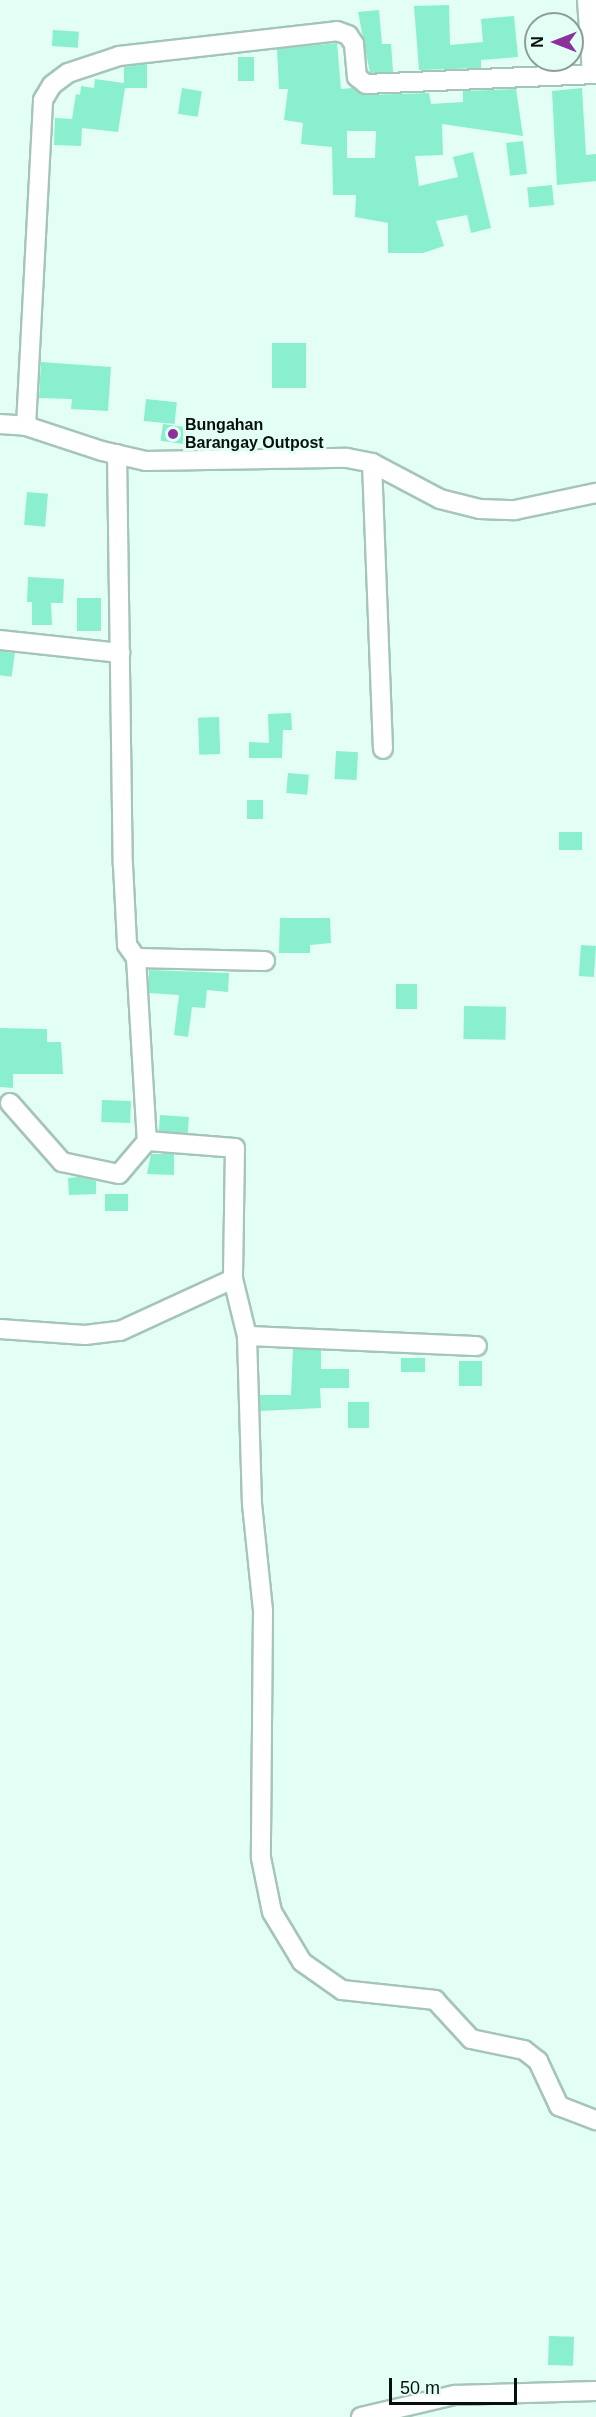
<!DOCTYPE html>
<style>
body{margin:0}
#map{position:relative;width:596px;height:2417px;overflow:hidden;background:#e3fef4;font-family:Helvetica,sans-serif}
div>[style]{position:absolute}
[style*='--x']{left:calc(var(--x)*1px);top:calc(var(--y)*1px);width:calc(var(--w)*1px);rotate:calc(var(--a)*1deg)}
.building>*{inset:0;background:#89efcf;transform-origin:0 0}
.roads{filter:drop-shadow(2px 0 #a5c5b9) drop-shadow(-2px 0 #a5c5b9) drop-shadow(0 2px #a5c5b9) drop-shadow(0 -2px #a5c5b9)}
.minor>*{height:18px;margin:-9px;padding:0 9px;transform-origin:9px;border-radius:9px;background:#fff}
.dots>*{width:16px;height:16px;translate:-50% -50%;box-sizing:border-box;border:3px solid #e3fef4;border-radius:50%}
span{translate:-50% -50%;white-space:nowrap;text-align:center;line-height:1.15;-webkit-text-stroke:6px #e3fef4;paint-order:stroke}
.poi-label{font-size:16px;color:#06110d;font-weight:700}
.left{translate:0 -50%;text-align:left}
.north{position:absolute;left:524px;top:12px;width:60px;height:60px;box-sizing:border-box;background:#e3fef4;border:2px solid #8b9f98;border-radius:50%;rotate:270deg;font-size:16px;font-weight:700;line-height:24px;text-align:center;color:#06110d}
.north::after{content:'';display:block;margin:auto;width:21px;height:27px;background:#8c319c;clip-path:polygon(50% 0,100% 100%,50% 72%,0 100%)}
.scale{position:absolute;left:389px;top:2378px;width:128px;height:27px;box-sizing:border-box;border:3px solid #06110d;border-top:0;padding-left:8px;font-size:18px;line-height:21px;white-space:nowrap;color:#06110d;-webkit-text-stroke:4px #e3fef4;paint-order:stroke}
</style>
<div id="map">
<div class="building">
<div style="clip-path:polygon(449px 5px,450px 45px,483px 42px,481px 19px,514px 16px,518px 57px,481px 60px,481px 68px,419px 70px,414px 6px)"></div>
<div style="clip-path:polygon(379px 10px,382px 44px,391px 44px,393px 72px,370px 73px,358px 12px)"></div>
<div style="left:53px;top:30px;width:26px;height:16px;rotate:4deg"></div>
<div style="clip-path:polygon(evenodd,337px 43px,341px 89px,353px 88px,366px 95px,429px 93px,431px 104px,463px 102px,463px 91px,516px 89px,523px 136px,442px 124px,443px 155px,415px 156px,419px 186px,458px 177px,453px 157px,473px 152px,491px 228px,471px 233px,467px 215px,436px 221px,444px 246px,423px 253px,388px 253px,388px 223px,355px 217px,356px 195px,333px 195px,332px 147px,301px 144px,303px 123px,284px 120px,288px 89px,279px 89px,277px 49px,337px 43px,347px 131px,376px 131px,375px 158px,347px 158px,347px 131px)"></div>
<div style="left:238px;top:57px;width:16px;height:24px"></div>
<div style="clip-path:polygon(147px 64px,147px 88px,125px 88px,118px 132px,82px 128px,81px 146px,54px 145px,55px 118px,72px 119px,76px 94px,80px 95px,81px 86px,94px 88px,95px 79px,124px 83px,124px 67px)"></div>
<div style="left:182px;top:88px;width:20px;height:26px;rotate:9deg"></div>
<div style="clip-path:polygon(582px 88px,586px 155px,596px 154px,596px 181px,557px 185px,552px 91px)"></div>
<div style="left:523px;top:141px;width:33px;height:17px;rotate:83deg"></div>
<div style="left:552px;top:185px;width:20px;height:25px;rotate:84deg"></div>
<div style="left:272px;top:343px;width:34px;height:45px"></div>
<div style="clip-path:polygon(41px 362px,111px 367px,108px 411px,71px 409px,72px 399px,39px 398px)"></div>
<div style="left:146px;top:399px;width:31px;height:22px;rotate:6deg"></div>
<div style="left:163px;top:424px;width:22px;height:17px;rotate:8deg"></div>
<div style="left:27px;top:492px;width:21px;height:33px;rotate:5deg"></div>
<div style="clip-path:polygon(28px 577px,64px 579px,63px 603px,51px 603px,52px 625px,32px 625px,32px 602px,27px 602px)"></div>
<div style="left:77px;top:598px;width:24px;height:33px"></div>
<div style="left:0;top:651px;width:15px;height:24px;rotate:8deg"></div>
<div style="clip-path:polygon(291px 713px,292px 730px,283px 730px,282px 758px,249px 758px,249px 742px,269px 743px,268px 714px)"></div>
<div style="left:219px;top:717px;width:37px;height:21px;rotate:88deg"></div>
<div style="left:336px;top:751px;width:22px;height:28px;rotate:3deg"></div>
<div style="left:288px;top:773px;width:21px;height:20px;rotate:5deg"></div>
<div style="left:247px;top:800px;width:16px;height:19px"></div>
<div style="left:559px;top:832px;width:23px;height:18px"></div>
<div style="clip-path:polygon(280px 918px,330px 918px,331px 943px,310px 945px,310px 953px,279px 953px)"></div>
<div style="left:581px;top:945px;width:15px;height:31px;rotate:4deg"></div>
<div style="clip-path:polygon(149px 970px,229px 973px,228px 992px,207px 990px,205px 1008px,192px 1007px,188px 1037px,174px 1035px,179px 995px,149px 993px)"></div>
<div style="left:396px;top:984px;width:21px;height:25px"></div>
<div style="left:464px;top:1006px;width:42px;height:33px;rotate:1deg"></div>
<div style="clip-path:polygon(0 1028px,47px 1029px,47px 1042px,61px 1042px,63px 1074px,13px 1074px,13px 1088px,0 1087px)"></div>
<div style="left:102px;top:1100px;width:29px;height:22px;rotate:2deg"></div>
<div style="left:160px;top:1115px;width:29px;height:16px;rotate:4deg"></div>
<div style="clip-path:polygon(151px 1154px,174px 1154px,174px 1175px,147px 1174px)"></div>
<div style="clip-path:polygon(79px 1177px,96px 1181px,96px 1194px,69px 1195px,68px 1178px)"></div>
<div style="left:105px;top:1194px;width:23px;height:17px"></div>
<div style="clip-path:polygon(293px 1349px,321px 1350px,321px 1369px,349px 1369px,349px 1388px,320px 1388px,321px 1408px,260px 1411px,260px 1395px,291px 1395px)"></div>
<div style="left:401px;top:1358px;width:24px;height:14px"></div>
<div style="left:482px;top:1361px;width:25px;height:23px;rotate:90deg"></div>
<div style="left:348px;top:1402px;width:21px;height:26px"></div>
<div style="left:549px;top:2336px;width:25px;height:29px;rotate:2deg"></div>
</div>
<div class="roads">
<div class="minor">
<div style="--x:587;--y:0;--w:74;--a:86.1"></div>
<div style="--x:0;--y:424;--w:26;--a:4"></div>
<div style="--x:26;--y:426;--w:80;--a:18.2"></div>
<div style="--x:102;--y:451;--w:45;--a:12.8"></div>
<div style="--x:146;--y:461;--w:201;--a:-0.9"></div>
<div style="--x:347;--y:458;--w:25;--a:11"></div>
<div style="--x:372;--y:463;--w:77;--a:27.9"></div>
<div style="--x:440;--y:499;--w:41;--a:14"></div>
<div style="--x:480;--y:509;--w:35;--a:2"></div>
<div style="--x:515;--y:510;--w:83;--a:-11.9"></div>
<div style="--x:26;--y:426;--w:326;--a:-87"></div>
<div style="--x:43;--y:100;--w:17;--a:-59"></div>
<div style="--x:52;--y:85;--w:20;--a:-37"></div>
<div style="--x:68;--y:73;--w:54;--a:-18.4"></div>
<div style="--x:119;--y:56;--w:219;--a:-6.5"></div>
<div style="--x:337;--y:31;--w:12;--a:20"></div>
<div style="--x:348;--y:35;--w:11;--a:56"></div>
<div style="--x:354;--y:44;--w:33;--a:85"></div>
<div style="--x:357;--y:77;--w:11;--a:38"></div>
<div style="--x:366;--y:84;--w:230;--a:-2.5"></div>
<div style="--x:117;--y:454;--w:411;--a:89.2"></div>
<div style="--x:123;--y:865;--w:80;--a:87.1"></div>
<div style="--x:127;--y:945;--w:16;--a:55"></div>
<div style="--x:136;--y:958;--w:183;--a:86.6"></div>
<div style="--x:147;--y:1141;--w:88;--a:4.5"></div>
<div style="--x:235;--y:1148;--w:131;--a:90.9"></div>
<div style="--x:233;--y:1279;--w:59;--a:76.2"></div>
<div style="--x:247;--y:1336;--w:168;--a:88.3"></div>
<div style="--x:252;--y:1504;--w:108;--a:84.1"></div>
<div style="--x:263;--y:1611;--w:247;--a:90.5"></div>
<div style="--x:261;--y:1858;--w:55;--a:78.5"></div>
<div style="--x:272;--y:1912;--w:58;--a:59"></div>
<div style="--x:302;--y:1962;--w:49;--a:35"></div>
<div style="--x:342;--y:1990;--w:94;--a:6.1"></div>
<div style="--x:435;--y:2000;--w:53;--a:47.3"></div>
<div style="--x:471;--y:2039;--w:54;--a:11.7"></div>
<div style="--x:524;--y:2050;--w:18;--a:38"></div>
<div style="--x:538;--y:2061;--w:50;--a:65"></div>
<div style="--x:559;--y:2106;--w:40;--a:21"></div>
<div style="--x:372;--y:463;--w:286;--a:87.8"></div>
<div style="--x:0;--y:640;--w:121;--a:6.2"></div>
<div style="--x:136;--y:958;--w:129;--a:1.3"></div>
<div style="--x:10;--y:1103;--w:79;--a:48.6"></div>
<div style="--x:62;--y:1162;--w:58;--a:11.9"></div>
<div style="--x:119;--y:1174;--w:43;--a:-49.7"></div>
<div style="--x:0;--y:1329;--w:85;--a:4"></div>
<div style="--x:85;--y:1335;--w:35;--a:-7"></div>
<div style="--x:120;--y:1331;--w:124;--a:-24.7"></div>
<div style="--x:247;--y:1336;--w:230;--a:2.5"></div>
<div style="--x:361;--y:2417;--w:97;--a:-13.2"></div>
<div style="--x:455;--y:2395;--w:141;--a:-1.6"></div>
</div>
</div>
<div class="dots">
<div style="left:173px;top:434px;background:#8c319c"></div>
</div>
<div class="poi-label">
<span class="left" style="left:185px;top:434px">Bungahan<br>Barangay Outpost</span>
</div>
<div class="north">N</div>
<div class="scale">50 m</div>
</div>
